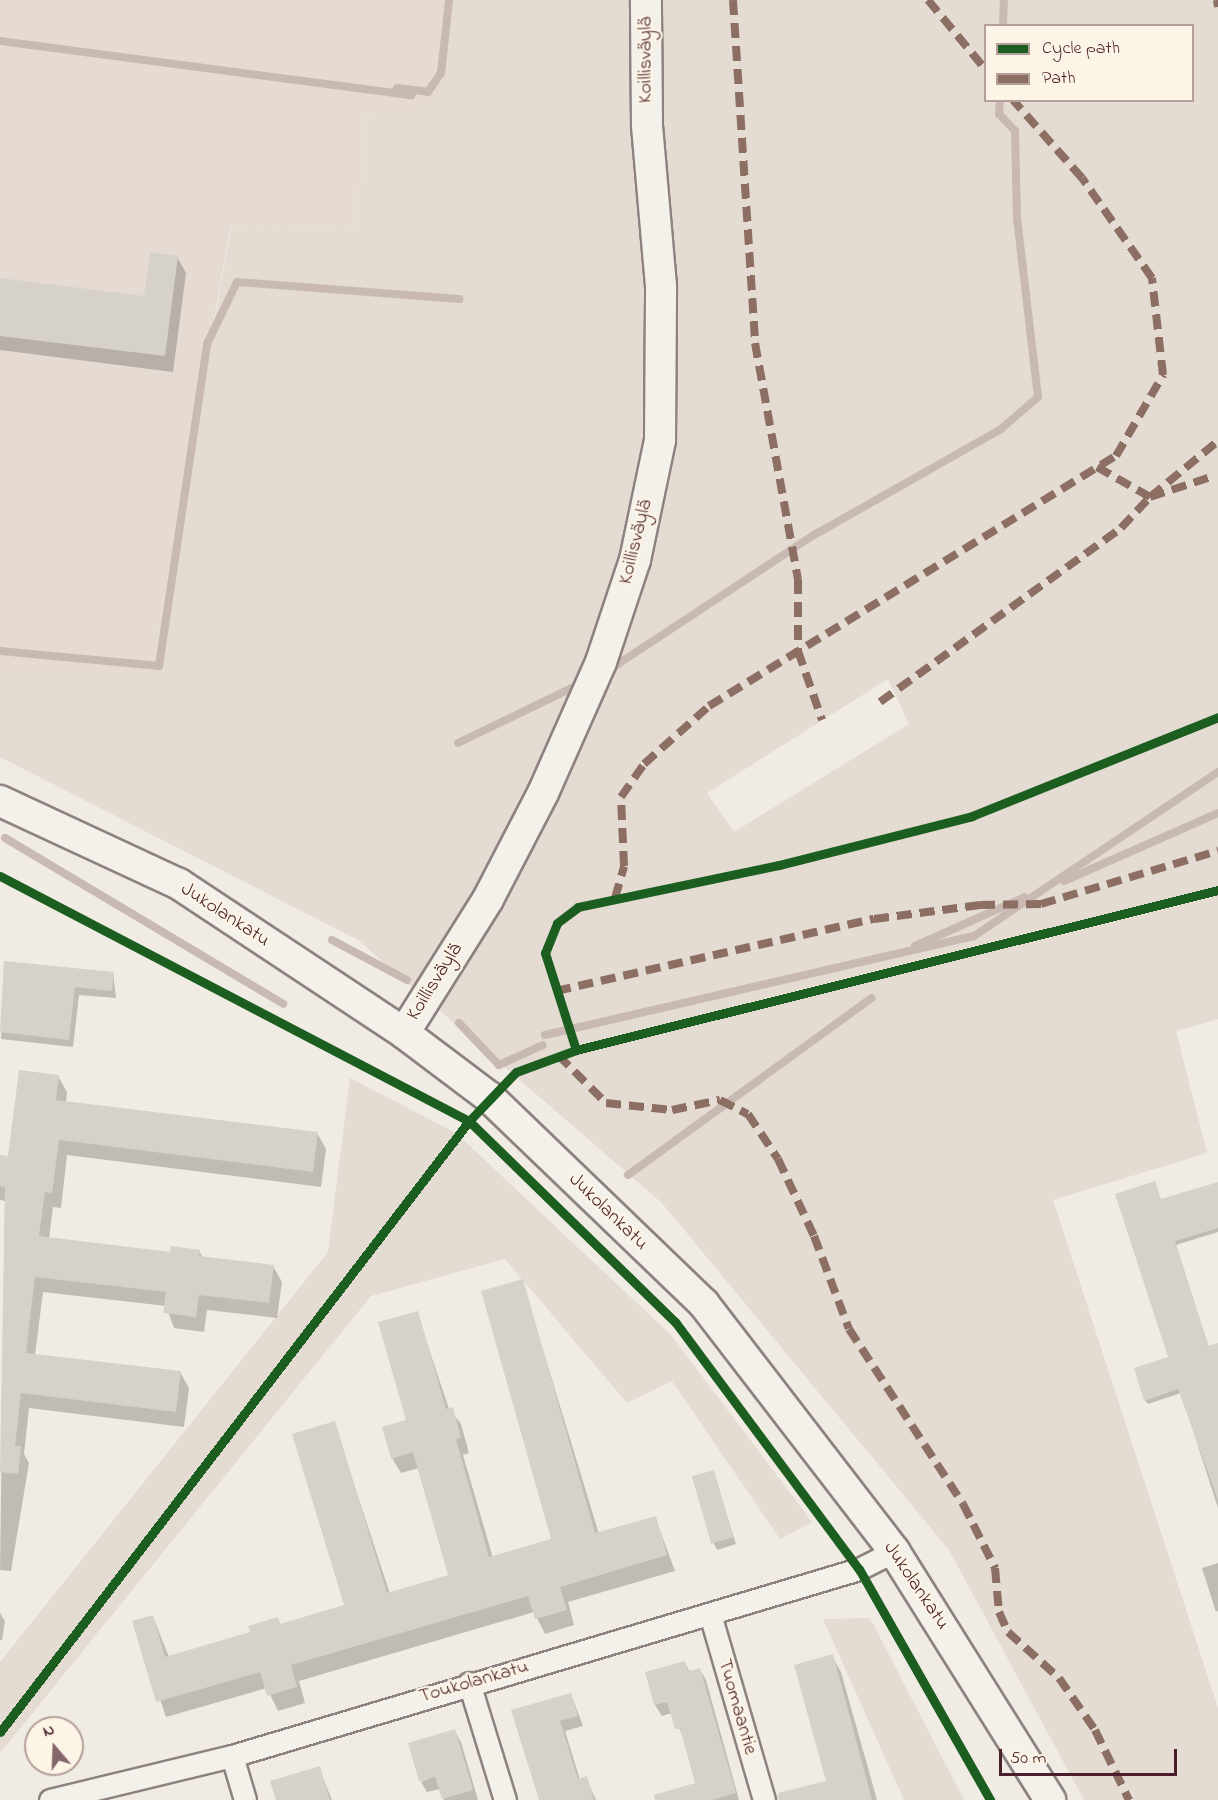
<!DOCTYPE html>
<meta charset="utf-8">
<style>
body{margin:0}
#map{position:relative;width:1218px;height:1800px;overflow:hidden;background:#f0ebe3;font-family:"Indie Flower",sans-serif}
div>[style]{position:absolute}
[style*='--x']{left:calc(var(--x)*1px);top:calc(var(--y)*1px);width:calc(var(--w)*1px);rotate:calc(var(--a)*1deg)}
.built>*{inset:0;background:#e6dbd2}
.green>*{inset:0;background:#e4dbd2}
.shadow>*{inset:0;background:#0003}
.stream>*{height:8px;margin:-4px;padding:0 4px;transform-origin:4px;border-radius:4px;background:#c9b9b3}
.building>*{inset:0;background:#d7d1cc;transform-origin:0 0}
.roads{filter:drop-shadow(2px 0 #8d8281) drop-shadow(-2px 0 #8d8281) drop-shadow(0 2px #8d8281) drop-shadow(0 -2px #8d8281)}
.street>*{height:21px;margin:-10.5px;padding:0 10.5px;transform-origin:10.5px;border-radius:10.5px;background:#f4f1eb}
.secondary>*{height:30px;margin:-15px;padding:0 15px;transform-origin:15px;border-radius:15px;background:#f4f1eb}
.quiet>*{height:8px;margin-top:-4px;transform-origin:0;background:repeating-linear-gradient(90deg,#8d6e63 0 15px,transparent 0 23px)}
.cycleway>*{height:9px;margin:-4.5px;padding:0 4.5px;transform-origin:4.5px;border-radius:4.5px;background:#1b5e20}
span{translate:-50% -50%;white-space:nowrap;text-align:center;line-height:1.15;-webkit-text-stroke:4.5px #fcf5e5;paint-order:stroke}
.street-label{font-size:20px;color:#4a1f2b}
.legend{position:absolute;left:984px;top:24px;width:210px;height:78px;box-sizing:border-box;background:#fcf5e5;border:2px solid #b59f9b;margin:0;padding:8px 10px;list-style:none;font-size:18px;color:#4a1f2b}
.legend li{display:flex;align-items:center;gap:12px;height:30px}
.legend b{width:30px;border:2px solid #b59f9b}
.north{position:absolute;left:24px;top:1716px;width:60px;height:60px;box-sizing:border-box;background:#fcf5e5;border:2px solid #b59f9b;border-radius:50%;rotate:341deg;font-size:16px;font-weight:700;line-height:24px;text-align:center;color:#4a1f2b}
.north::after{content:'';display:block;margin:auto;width:21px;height:27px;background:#84666b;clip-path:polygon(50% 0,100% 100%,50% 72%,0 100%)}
.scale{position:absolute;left:999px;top:1749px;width:178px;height:27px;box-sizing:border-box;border:3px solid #4a1f2b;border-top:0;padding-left:8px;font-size:18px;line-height:21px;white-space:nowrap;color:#4a1f2b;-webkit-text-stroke:4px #fcf5e5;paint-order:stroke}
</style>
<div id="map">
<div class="built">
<div style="clip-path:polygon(0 0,454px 0,436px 111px,366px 114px,356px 231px,231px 224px,150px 674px,0 673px)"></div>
</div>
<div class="green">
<div style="clip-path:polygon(evenodd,454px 0,1218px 0,1218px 1019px,1176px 1031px,1207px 1153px,1053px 1200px,1218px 1708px,1218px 1800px,1084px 1800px,949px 1550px,662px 1203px,358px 940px,0 757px,0 673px,150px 673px,232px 224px,356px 231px,366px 114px,436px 110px,454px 0,986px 26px,1192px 26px,1192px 100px,986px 100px,986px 26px,454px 0,888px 679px,909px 724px,734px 832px,707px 793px,888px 679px)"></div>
<div style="clip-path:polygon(350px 1078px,456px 1133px,671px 1335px,812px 1522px,780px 1539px,672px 1381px,627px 1403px,505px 1259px,371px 1296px,0 1753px,0 1662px,328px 1252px)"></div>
<div style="clip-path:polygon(870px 1618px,964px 1800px,904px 1800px,823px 1619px)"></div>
</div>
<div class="shadow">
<div style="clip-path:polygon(177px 257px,186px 273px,173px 372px,0 350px,0 279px,145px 298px)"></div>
<div style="clip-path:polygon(5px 962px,113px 973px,116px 998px,79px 995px,73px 1047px,1px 1039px)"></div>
<div style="clip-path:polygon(58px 1076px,67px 1092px,66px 1102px,317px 1133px,326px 1149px,321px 1187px,67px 1155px,61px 1208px,53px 1207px,49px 1239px,172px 1253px,199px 1251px,203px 1258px,273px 1266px,282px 1282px,277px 1318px,207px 1310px,204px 1332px,174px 1328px,166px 1306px,43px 1292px,35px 1355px,180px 1372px,189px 1388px,184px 1427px,29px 1408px,24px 1454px,29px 1463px,11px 1571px,0 1570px,5px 1201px,0 1200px,0 1157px,9px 1158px)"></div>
<div style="clip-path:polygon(1155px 1183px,1161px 1201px,1218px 1184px,1218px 1232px,1176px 1245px,1209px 1348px,1218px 1345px,1218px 1508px,1181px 1393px,1148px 1404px,1145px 1400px,1170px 1358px)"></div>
<div style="clip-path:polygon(522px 1281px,599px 1534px,655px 1517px,675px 1571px,568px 1602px,574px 1625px,545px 1634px,534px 1612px,299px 1681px,305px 1703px,278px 1711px,267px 1688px,166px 1717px,134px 1622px,153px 1617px,169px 1657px,251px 1633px,277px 1619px,281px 1625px,346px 1606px,334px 1423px,390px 1594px,450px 1576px,419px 1468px,401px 1473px,392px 1458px,408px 1421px,417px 1313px,449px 1409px,461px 1424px,469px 1453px,463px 1455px,493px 1558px,553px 1540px)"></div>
<div style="clip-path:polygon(713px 1472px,736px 1544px,717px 1550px,713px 1542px)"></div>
<div style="clip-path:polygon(1218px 1563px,1218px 1611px,1216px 1612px,1202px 1568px)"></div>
<div style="clip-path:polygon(0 1613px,5px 1621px,2px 1640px,0 1640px)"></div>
<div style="clip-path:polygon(832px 1656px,841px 1672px,877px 1800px,812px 1800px,828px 1782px)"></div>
<div style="clip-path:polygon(684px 1662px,690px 1672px,700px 1670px,706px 1680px,739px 1800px,689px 1800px,697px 1784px,684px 1739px,672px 1713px,662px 1716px,655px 1705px,647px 1673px)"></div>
<div style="clip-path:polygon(571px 1694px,583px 1726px,565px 1731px,580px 1780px,586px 1778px,596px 1800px,541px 1800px,513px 1711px)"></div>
<div style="clip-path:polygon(455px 1731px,461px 1742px,478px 1800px,444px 1800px,440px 1789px,427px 1792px,421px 1782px,442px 1773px,421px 1781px,410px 1744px)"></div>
<div style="clip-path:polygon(319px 1768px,332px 1800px,277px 1800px)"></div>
</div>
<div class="stream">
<div style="--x:1003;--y:26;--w:26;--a:-88"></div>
<div style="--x:0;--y:41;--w:415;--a:7.5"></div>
<div style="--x:397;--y:88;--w:31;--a:7"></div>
<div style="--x:428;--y:92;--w:23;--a:-56"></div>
<div style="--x:441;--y:73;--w:73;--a:-83.7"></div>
<div style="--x:0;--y:651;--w:160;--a:5.4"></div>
<div style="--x:159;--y:666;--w:326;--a:-81.5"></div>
<div style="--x:207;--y:344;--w:69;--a:-64.2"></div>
<div style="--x:237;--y:282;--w:223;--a:4.4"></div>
<div style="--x:612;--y:668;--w:242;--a:-33.4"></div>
<div style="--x:814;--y:535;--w:215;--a:-29.5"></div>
<div style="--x:1001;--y:429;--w:49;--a:-40.9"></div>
<div style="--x:1038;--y:397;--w:179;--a:-96.7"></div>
<div style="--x:1017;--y:219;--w:88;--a:-91.3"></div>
<div style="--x:1015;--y:131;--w:23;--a:-133"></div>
<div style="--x:999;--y:114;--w:14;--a:-86"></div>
<div style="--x:458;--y:743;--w:133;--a:-25.8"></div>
<div style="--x:5;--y:838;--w:324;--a:30.8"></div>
<div style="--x:1064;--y:881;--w:168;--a:-23.8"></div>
<div style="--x:332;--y:940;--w:85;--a:28.1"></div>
<div style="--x:915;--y:946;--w:120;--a:-24"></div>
<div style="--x:459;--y:1023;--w:58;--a:46.4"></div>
<div style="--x:499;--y:1065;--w:48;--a:-24.4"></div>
<div style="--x:545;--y:1035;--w:440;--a:-13"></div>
<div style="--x:974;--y:936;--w:294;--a:-33.9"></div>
<div style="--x:628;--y:1175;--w:301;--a:-36"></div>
</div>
<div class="building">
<div style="clip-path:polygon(150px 252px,178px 256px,165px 356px,0 336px,0 278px,144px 296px)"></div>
<div style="clip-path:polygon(4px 961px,114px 972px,112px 991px,75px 987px,69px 1040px,0 1032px)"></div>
<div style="clip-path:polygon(19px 1070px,59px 1075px,56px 1100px,318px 1132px,313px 1172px,59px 1140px,52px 1193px,45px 1192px,39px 1236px,170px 1252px,171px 1246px,200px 1250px,199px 1256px,274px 1265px,269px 1303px,199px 1295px,196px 1317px,163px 1313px,166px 1292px,35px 1277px,26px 1353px,181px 1371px,176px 1412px,21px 1393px,15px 1446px,21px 1446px,18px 1474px,0 1472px,5px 1187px,0 1186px,0 1155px,8px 1156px)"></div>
<div style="clip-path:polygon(1155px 1181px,1161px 1199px,1218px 1182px,1218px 1228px,1175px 1241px,1208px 1346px,1218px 1343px,1218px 1500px,1178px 1389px,1144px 1401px,1134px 1368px,1168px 1357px,1115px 1194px)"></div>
<div style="clip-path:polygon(523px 1279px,595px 1533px,656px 1516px,667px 1555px,560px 1587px,567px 1610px,535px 1619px,528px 1596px,291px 1665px,297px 1687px,267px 1696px,260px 1672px,156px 1702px,132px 1621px,153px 1615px,165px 1657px,250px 1632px,248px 1626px,278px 1617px,280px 1624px,344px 1605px,292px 1434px,335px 1421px,387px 1593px,448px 1575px,413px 1452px,391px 1459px,382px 1427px,406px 1420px,378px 1322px,418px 1311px,446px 1409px,453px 1407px,461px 1438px,456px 1439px,489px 1557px,551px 1539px,481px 1291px)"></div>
<div style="left:714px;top:1470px;width:70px;height:23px;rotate:74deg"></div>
<div style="clip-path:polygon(833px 1654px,872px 1800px,779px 1800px,778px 1793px,826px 1781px,794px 1665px)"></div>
<div style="clip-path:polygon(685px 1661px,688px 1671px,700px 1668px,736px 1793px,712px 1800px,655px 1800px,654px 1795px,695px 1783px,680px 1728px,675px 1729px,667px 1702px,654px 1705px,645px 1672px)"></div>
<div style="clip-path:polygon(571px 1693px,578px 1716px,560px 1721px,578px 1779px,587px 1776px,594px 1800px,539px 1800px,511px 1710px)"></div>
<div style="clip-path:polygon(455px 1729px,473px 1790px,442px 1799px,435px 1776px,419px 1781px,408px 1743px)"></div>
<div style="clip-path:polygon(320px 1766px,330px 1800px,276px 1800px,270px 1781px)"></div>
</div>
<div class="roads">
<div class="street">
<div style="--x:710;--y:1614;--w:194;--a:73.8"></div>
<div style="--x:469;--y:1683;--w:122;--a:72.9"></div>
<div style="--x:232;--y:1756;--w:46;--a:73.5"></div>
<div style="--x:50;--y:1800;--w:187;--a:-13.6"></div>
<div style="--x:232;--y:1756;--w:654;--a:-16.61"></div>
<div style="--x:859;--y:1569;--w:39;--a:-27"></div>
</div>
<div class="secondary">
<div style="--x:0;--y:801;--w:197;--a:24.9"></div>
<div style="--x:179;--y:884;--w:270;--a:33.5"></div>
<div style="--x:404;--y:1033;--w:106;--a:37"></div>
<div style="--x:489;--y:1097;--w:298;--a:43.9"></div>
<div style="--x:704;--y:1304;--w:312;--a:52.4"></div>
<div style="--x:894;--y:1551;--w:294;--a:57.9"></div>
<div style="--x:404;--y:1033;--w:158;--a:-57.9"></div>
<div style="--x:488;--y:899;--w:119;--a:-62.6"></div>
<div style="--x:543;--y:793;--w:143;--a:-66.1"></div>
<div style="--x:601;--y:662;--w:108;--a:-71.6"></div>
<div style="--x:635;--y:560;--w:123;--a:-78.2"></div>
<div style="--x:660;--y:440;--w:154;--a:-89.6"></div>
<div style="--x:661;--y:286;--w:162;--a:-95"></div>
<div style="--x:647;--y:125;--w:125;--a:-90.5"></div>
</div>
</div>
<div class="quiet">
<div style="--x:733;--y:0;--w:344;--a:86.3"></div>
<div style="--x:755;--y:343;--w:240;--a:79.7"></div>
<div style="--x:798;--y:579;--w:72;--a:90"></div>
<div style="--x:798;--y:651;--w:73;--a:70.8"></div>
<div style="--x:928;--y:0;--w:91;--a:50.4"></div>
<div style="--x:1217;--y:0;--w:7;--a:82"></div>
<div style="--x:1097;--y:467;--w:61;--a:29.5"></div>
<div style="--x:1150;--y:497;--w:88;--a:-39.5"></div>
<div style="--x:880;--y:702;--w:297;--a:-35.8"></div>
<div style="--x:1121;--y:528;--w:42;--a:-46.9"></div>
<div style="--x:1150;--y:497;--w:64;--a:-18.2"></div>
<div style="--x:615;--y:898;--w:33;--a:-74"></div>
<div style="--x:624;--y:866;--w:69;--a:-92.5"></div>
<div style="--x:621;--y:797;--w:40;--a:-55.1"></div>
<div style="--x:644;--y:764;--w:87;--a:-41.7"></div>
<div style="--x:709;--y:706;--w:478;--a:-31.6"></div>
<div style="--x:1116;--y:456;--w:94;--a:-59.9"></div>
<div style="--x:1163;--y:375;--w:98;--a:-96.5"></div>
<div style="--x:1152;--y:278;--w:122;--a:-125"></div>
<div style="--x:1082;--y:178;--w:104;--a:-131.5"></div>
<div style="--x:556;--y:991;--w:326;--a:-12.8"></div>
<div style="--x:874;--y:919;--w:107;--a:-7.5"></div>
<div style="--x:980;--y:905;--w:61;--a:-0.9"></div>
<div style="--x:1041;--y:904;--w:185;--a:-16.7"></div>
<div style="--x:558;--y:1055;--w:68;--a:45"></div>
<div style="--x:606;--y:1103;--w:66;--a:6.1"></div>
<div style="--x:672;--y:1110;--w:49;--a:-11.8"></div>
<div style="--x:720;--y:1100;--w:31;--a:27"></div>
<div style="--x:748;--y:1114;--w:54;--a:56.3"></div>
<div style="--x:778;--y:1159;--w:85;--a:64.9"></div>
<div style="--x:814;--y:1236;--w:99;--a:69.4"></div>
<div style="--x:849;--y:1329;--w:209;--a:56.9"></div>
<div style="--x:963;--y:1504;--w:72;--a:63.4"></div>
<div style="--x:995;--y:1568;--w:44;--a:84.8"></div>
<div style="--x:999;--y:1612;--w:22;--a:66"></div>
<div style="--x:1008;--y:1632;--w:69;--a:42"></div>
<div style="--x:1059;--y:1678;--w:63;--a:55.3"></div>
<div style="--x:1095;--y:1730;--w:78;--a:64.1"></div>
</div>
<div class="cycleway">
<div style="--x:0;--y:876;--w:529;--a:27.58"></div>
<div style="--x:469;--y:1121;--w:289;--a:44.3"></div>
<div style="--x:676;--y:1323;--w:307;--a:53.4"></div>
<div style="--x:859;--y:1569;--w:266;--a:60.4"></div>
<div style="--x:576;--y:1050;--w:102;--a:-107.7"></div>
<div style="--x:545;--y:953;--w:32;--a:-68"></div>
<div style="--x:557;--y:923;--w:26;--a:-37"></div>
<div style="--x:578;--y:907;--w:205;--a:-11.8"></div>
<div style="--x:779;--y:865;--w:199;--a:-14.2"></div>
<div style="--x:972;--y:816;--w:265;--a:-21.9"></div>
<div style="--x:0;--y:1732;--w:770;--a:-52.49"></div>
<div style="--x:469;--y:1121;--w:68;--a:-46.2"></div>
<div style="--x:516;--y:1072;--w:64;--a:-20.1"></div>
<div style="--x:576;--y:1050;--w:662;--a:-13.99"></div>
</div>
<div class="street-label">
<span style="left:646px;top:60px;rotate:-90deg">Koillisväylä</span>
<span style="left:636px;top:542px;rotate:-76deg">Koillisväylä</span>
<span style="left:225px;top:915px;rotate:33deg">Jukolankatu</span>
<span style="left:435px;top:982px;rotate:-58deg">Koillisväylä</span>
<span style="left:608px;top:1212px;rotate:44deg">Jukolankatu</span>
<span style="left:916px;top:1586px;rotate:56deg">Jukolankatu</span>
<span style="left:474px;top:1682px;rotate:-16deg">Toukolankatu</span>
<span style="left:737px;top:1707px;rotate:74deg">Tuomaantie</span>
</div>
<ul class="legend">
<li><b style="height:8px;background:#1b5e20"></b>Cycle path</li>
<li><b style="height:8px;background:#8d6e63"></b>Path</li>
</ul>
<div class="north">N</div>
<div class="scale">50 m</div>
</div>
